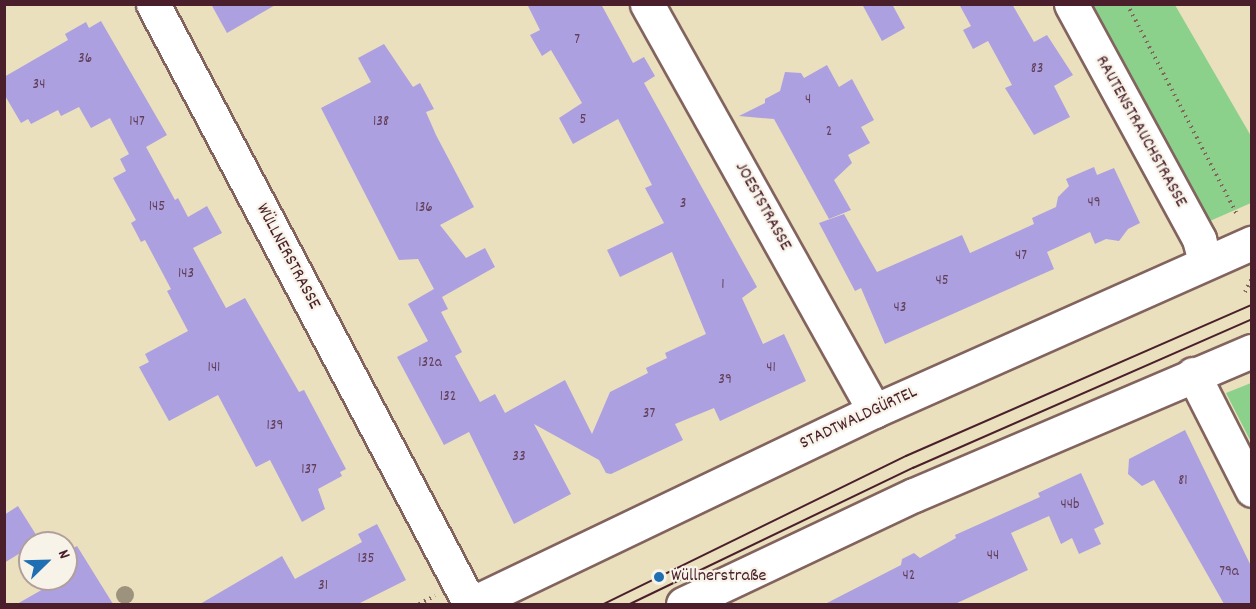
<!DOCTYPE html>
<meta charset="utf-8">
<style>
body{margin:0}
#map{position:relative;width:1256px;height:609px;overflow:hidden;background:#eae0bd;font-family:Dekko,sans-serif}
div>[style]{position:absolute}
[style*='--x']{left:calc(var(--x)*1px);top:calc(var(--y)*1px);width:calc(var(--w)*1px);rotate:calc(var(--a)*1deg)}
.green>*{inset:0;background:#8bd18b}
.building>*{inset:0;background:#aca0e1}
.path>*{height:4px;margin-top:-2px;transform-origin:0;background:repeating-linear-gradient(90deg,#82635e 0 1.5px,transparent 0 6px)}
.roads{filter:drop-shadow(2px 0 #82635e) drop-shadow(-2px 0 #82635e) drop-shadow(0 2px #82635e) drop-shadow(0 -2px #82635e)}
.minor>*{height:33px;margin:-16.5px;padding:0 16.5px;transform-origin:16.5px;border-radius:16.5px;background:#fff}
.major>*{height:33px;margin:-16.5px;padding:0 16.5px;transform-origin:16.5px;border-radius:16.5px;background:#fff}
.tram>*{height:1.5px;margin:-0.75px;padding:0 0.75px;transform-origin:0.75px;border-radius:0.75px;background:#4a1f2b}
.trees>*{width:18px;height:18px;margin:-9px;border-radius:50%;background:#9d937d}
.dots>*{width:16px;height:16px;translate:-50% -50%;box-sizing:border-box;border:3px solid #f7f3e8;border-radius:50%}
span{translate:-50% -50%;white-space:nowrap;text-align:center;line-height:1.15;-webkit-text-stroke:4.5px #f7f3e8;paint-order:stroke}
.number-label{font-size:15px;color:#623f58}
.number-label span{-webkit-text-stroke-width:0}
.street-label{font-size:18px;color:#4a1f2b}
.poi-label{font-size:18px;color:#4a1f2b}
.left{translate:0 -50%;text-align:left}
.frame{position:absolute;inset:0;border:6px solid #4a1f2b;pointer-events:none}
.north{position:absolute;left:18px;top:531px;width:60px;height:60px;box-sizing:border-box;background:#f7f3e8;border:2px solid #b29e9c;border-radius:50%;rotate:67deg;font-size:16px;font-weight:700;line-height:24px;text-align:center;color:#4a1f2b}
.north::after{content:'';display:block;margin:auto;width:21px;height:27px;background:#1f6fb2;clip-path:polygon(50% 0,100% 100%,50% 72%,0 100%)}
</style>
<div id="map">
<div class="green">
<div style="clip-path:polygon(1084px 5px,1175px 5px,1251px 136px,1251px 203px,1203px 224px)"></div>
<div style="clip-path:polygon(1251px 383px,1251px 442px,1226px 393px)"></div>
</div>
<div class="building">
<div style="clip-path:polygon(211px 4px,277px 4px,227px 33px)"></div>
<div style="clip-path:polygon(527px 4px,601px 4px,633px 63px,644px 57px,655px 76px,644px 83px,757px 287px,742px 298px,763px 344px,784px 334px,806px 381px,720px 421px,714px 408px,675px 424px,683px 440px,611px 474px,606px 473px,599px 460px,534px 424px,571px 494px,514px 524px,469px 432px,444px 445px,397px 357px,428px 341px,408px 304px,434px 289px,418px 259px,399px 260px,321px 108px,371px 82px,358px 58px,384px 44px,413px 87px,420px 83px,434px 109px,426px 112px,436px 135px,474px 207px,440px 225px,466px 258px,485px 248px,495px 267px,442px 297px,448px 309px,441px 312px,462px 352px,455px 356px,480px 402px,495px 394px,505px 413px,565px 380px,592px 434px,610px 392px,648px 373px,646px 368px,667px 358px,665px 353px,706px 334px,672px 252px,620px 277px,607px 250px,664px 223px,645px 188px,652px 185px,618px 119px,573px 144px,559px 118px,582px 103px,551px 50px,542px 56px,530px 35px,540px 30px)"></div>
<div style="clip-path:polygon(862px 4px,892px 4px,905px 28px,882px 41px)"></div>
<div style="clip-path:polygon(959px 4px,1012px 4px,1034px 42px,1047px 35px,1073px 75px,1054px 86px,1070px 117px,1034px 135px,1005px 88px,1012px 85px,988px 41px,973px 49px,963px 30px,971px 26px)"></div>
<div style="clip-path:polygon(101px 21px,167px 135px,146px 147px,175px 200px,178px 198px,188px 217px,207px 206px,222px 233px,193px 248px,226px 308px,245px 298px,299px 392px,304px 390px,346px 469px,340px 472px,342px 476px,318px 489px,325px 509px,302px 522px,270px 460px,256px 467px,218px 395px,169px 421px,139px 367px,149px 362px,145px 354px,188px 331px,167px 291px,171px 289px,145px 240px,141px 242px,131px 223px,136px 220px,113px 178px,126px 171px,120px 159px,129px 154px,110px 118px,91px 128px,79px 107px,61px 116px,58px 110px,31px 124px,28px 119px,21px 123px,4px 94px,4px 77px,68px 40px,65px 34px,86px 22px,89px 28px)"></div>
<div style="clip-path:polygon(827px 65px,839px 87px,852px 79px,874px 120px,861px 127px,870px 143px,848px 155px,852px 163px,834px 180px,851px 210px,829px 219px,774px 119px,739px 116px,765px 103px,765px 99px,780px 91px,785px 72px,801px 73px,804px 78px)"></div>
<div style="clip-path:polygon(1094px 167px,1097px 175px,1114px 168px,1140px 223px,1128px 229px,1119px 241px,1106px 239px,1095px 244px,1090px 232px,1047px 252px,1054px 269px,885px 344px,861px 288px,855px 291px,819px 223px,844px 214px,877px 272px,962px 235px,970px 253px,1034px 224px,1032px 218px,1056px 207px,1058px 197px,1069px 186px,1066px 179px)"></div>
<div style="clip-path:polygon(1185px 430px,1251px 566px,1251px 604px,1224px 604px,1154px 480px,1142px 486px,1128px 474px,1129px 459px)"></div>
<div style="clip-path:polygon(1081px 473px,1104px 524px,1094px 529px,1101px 544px,1079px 554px,1072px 538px,1061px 544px,1049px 516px,1011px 533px,1028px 570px,955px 604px,825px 604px,901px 565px,902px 559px,914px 553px,920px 558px,956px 538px,955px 535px,1040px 497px,1038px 493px)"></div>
<div style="clip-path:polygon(18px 506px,40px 541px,30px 543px,30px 547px,4px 563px,4px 515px)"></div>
<div style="clip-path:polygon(377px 524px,406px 580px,358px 604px,200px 604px,282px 556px,295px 579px,362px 542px,358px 534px)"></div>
<div style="clip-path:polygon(77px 546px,113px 604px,17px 604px,52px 584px,49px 579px,66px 579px,66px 553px)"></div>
</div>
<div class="path">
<div style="--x:1127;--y:4;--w:239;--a:62.4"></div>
<div style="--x:1245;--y:292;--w:16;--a:-63"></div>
<div style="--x:419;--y:604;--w:18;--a:-27"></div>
</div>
<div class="roads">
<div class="minor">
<div style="--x:153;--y:4;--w:679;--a:62.15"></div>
<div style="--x:647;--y:4;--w:466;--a:60.8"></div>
<div style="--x:1071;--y:4;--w:268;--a:61.4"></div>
<div style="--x:1199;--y:239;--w:23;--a:75"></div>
<div style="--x:1193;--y:374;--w:130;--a:63"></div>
</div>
<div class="major">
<div style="--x:471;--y:604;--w:447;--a:-25.6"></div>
<div style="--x:874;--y:411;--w:414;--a:-24"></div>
<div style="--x:683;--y:604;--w:255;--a:-25.3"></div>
<div style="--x:914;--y:495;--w:367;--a:-23.1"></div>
</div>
</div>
<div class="tram">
<div style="--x:604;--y:604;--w:336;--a:-26.1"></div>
<div style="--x:906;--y:456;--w:378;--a:-23.6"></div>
<div style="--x:630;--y:604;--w:314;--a:-25.7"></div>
<div style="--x:913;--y:468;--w:370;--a:-23.7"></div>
</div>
<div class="trees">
<div style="left:125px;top:595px"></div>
</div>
<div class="dots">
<div style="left:659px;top:577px;background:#1f6fb2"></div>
</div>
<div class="number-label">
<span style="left:577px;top:41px">7</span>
<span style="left:85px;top:60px">36</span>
<span style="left:1037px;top:70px">83</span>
<span style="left:39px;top:86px">34</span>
<span style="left:808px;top:101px">4</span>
<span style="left:583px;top:121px">5</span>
<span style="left:137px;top:123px">147</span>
<span style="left:381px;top:123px">138</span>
<span style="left:829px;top:133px">2</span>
<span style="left:1094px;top:204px">49</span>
<span style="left:683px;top:205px">3</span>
<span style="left:157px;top:208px">145</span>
<span style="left:424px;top:209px">136</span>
<span style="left:1021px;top:257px">47</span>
<span style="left:186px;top:275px">143</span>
<span style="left:942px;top:282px">45</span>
<span style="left:723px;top:286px">1</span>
<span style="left:900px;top:309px">43</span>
<span style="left:430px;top:364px">132a</span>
<span style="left:214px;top:369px">141</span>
<span style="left:771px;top:369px">41</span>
<span style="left:725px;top:381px">39</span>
<span style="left:448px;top:398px">132</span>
<span style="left:649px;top:415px">37</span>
<span style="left:275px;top:427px">139</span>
<span style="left:519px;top:458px">33</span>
<span style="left:309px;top:471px">137</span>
<span style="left:1183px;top:482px">81</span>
<span style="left:1070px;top:506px">44b</span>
<span style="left:993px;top:557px">44</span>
<span style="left:366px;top:560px">135</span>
<span style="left:1229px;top:573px">79a</span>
<span style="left:909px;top:577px">42</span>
<span style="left:323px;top:587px">31</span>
</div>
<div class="street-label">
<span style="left:1140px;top:132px;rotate:61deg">RAUTENSTRAUCHSTRASSE</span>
<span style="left:762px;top:207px;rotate:61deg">JOESTSTRASSE</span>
<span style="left:287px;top:257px;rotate:62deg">WÜLLNERSTRASSE</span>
<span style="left:859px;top:419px;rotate:-25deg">STADTWALDGÜRTEL</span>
</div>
<div class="poi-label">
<span class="left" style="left:671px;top:577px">Wüllnerstraße</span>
</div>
<div class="frame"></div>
<div class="north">N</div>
</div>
